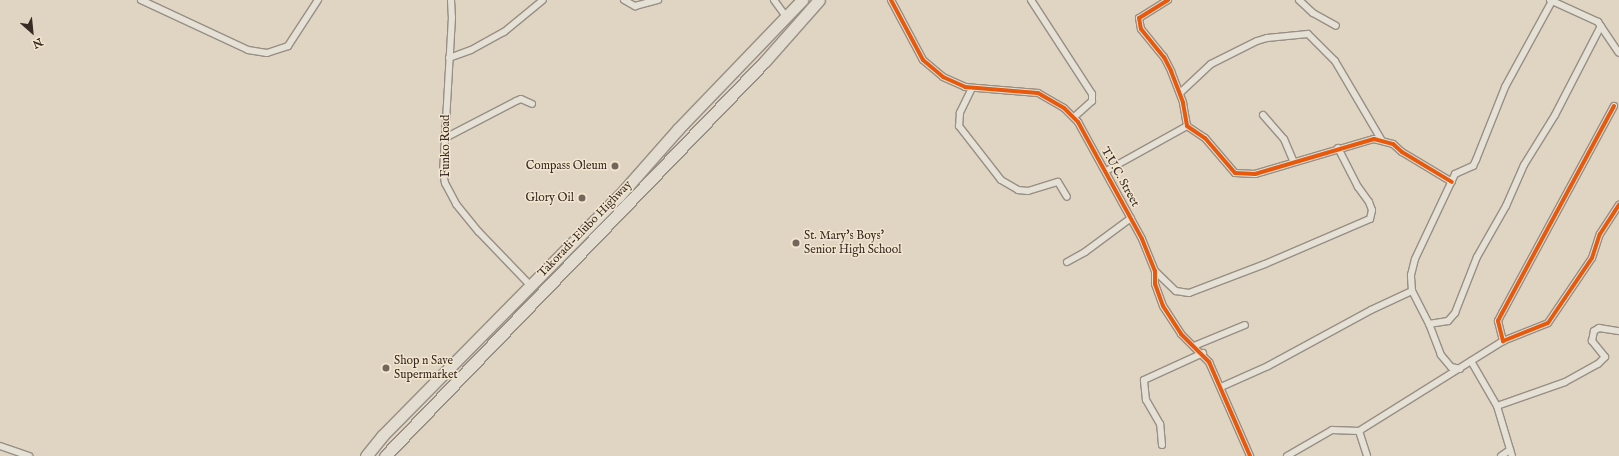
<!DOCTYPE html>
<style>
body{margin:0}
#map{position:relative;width:1619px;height:456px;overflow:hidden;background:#e0d4c2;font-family:"IM FELL English",serif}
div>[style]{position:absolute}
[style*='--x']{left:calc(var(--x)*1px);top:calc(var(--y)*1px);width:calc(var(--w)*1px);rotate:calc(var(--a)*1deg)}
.roads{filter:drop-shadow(1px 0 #978f84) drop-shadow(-1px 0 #978f84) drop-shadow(0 1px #978f84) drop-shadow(0 -1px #978f84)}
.street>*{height:6px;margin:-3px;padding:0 3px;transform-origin:3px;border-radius:3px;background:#e6e1d7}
.highway>*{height:11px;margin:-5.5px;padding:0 5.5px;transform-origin:5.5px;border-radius:5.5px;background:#e3dcd0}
.cycleway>*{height:4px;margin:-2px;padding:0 2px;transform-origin:2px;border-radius:2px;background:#e8590c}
.dots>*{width:11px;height:11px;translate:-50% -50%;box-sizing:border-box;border:2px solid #f3e6cf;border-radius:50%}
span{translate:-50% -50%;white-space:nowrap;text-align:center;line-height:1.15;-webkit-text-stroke:3px #f3e6cf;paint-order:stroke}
.street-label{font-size:12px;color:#382a24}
.poi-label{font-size:12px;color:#382a24}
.right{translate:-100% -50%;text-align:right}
.left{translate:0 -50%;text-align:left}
.north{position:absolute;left:12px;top:12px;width:40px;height:40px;-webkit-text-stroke:3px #f3e6cf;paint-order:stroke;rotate:153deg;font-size:11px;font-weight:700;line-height:16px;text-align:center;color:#382a24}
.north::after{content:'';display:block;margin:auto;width:14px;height:18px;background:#382a24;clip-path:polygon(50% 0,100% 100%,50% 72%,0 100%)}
</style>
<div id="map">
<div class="roads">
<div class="street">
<div style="--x:141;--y:0;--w:118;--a:25"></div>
<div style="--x:248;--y:50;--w:19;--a:9"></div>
<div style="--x:267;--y:53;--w:22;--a:-18"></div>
<div style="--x:288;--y:46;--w:55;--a:-56.9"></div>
<div style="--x:451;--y:0;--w:17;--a:87"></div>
<div style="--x:452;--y:17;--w:154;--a:93.3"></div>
<div style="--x:443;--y:171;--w:12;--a:81"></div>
<div style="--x:445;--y:183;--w:24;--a:62"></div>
<div style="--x:456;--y:204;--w:36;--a:51"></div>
<div style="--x:479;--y:232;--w:74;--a:46.1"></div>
<div style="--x:624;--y:0;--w:13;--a:29"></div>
<div style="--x:635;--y:6;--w:24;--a:-15"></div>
<div style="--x:774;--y:0;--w:22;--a:54"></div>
<div style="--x:891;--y:0;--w:68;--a:61.9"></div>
<div style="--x:923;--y:60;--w:26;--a:40"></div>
<div style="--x:943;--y:77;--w:24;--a:24"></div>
<div style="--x:965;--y:87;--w:73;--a:4.7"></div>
<div style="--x:1038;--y:93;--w:30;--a:30"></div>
<div style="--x:1064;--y:108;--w:20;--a:45"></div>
<div style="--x:1078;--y:122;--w:133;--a:61.3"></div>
<div style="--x:1142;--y:239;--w:35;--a:68"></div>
<div style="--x:1155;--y:271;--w:13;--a:90"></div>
<div style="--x:1155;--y:284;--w:23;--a:70"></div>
<div style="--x:1163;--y:306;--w:33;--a:57"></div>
<div style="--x:1181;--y:334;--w:40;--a:45"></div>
<div style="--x:1209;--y:362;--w:103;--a:66.4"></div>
<div style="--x:1031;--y:0;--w:112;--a:57"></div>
<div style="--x:1092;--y:94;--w:7;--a:90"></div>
<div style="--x:1092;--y:101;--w:24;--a:138"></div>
<div style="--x:1168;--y:0;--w:34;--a:148"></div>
<div style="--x:1139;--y:18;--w:11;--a:80"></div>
<div style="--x:1141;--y:29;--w:36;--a:51"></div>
<div style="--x:1164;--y:57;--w:16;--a:63"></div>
<div style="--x:1171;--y:71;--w:34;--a:69"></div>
<div style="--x:1183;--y:103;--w:23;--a:80"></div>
<div style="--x:1187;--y:126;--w:22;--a:34"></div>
<div style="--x:1205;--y:138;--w:46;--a:49.4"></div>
<div style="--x:1235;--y:173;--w:20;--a:3"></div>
<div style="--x:1255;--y:174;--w:124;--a:-16.4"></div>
<div style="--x:1374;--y:139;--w:20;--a:15"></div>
<div style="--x:1393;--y:144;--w:12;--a:42"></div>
<div style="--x:1402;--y:152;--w:58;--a:31"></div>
<div style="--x:1299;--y:0;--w:19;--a:43"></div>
<div style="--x:1313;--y:13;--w:26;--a:29"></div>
<div style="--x:1550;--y:0;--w:53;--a:24.6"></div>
<div style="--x:1598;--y:22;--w:37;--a:56"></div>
<div style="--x:449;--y:58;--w:23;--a:-20"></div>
<div style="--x:471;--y:50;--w:38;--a:-29"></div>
<div style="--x:504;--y:32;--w:50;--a:-39.4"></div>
<div style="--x:972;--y:88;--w:28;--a:116"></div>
<div style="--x:960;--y:113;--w:13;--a:94"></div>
<div style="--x:959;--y:126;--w:68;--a:52.1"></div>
<div style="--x:1001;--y:180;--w:20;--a:30"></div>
<div style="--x:1018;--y:190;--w:10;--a:6"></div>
<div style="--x:1028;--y:191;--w:31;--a:-17"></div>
<div style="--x:1058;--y:182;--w:17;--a:59"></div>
<div style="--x:1180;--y:93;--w:42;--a:-43.1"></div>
<div style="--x:1211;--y:64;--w:51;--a:-26.6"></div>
<div style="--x:1257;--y:41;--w:10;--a:-17"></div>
<div style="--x:1267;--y:38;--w:41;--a:-5.6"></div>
<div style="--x:1308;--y:34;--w:38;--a:45"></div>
<div style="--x:1335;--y:61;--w:91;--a:59.5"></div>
<div style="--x:1614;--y:106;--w:235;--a:118.4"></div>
<div style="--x:1502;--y:313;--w:9;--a:117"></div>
<div style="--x:1498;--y:321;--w:21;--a:76"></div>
<div style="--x:1503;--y:341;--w:48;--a:-21.8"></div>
<div style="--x:1548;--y:323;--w:78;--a:-55.9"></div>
<div style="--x:1592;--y:258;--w:25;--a:-72"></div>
<div style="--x:1600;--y:234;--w:35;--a:-57"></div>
<div style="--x:1263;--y:115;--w:32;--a:49"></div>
<div style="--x:1284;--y:139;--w:25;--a:67"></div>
<div style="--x:445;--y:138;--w:80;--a:-27.5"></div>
<div style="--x:516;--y:101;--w:5;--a:-22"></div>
<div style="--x:521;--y:99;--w:12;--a:24"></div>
<div style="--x:1106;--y:171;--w:93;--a:-29.1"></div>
<div style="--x:1067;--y:262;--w:21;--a:-29"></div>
<div style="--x:1085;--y:252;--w:57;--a:-36.5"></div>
<div style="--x:1155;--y:271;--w:29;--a:44"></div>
<div style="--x:1176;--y:291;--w:13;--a:9"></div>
<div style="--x:1189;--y:293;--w:81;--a:-20.9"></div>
<div style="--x:1265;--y:264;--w:114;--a:-23.2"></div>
<div style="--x:1370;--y:219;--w:9;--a:-77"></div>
<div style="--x:1372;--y:210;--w:9;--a:-111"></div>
<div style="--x:1369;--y:202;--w:19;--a:-126"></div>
<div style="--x:1358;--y:187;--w:44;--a:-117.1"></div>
<div style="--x:1429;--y:324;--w:19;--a:-9"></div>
<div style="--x:1448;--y:321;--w:11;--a:-49"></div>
<div style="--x:1455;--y:313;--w:60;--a:-68.6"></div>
<div style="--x:1477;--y:257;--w:59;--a:-60.4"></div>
<div style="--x:1506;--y:206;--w:45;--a:-66.3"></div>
<div style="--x:1524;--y:165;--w:59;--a:-58.2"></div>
<div style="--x:1555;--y:115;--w:100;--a:-62.7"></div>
<div style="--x:1194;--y:346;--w:55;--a:-22.4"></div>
<div style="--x:1471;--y:361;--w:52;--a:60"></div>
<div style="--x:1497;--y:406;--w:52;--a:73.3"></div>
<div style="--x:1460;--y:369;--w:9;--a:-167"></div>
<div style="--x:1451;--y:367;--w:16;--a:-130"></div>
<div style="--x:1441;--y:355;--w:33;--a:-111"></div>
<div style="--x:1429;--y:324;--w:37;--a:-117"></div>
<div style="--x:1412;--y:291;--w:16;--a:-94"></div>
<div style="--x:1411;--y:275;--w:16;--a:-76"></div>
<div style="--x:1415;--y:259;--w:94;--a:-64.8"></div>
<div style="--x:1455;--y:174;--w:20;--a:-24"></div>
<div style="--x:1473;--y:166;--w:7;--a:-63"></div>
<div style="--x:1476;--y:160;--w:79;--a:-68.3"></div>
<div style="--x:1505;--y:87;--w:98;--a:-61.3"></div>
<div style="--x:1221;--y:387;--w:51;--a:-24.1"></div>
<div style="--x:1268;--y:366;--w:117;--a:-28.5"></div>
<div style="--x:1371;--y:310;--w:45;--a:-24.9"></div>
<div style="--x:1497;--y:406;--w:72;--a:-19.4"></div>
<div style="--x:1565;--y:382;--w:38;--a:-29"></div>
<div style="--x:1598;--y:364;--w:10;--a:-45"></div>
<div style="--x:1605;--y:357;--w:21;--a:-129"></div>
<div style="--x:1592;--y:341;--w:10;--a:-79"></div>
<div style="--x:1594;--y:331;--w:6;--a:-31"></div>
<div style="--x:1599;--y:328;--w:20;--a:9"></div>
<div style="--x:1359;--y:431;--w:170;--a:-32"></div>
<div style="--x:1162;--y:445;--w:21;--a:-95"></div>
<div style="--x:1160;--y:424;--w:28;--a:-120"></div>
<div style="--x:1146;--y:400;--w:20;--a:-96"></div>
<div style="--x:1144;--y:380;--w:65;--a:-24.6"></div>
<div style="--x:0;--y:446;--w:31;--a:19"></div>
<div style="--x:1287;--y:456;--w:52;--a:-30"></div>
<div style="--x:1332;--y:430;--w:27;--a:2"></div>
<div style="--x:1359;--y:431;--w:26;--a:72"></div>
<div style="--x:1501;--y:456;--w:11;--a:-34"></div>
</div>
<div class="highway">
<div style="--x:366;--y:456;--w:26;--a:-51"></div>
<div style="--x:382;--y:436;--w:337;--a:-45.4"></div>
<div style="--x:619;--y:196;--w:89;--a:-48.6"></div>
<div style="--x:678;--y:129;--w:179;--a:-46.1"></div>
<div style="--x:385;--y:456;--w:548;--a:-46.11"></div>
<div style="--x:765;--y:61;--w:81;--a:-48.5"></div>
</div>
</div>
<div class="cycleway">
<div style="--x:891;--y:0;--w:68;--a:61.9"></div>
<div style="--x:923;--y:60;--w:26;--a:40"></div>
<div style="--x:943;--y:77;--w:24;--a:24"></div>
<div style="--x:965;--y:87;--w:73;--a:4.7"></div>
<div style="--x:1038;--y:93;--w:30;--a:30"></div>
<div style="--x:1064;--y:108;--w:20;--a:45"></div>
<div style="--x:1078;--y:122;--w:133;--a:61.3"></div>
<div style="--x:1142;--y:239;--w:35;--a:68"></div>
<div style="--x:1155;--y:271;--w:13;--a:90"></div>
<div style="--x:1155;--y:284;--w:23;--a:70"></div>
<div style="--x:1163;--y:306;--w:33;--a:57"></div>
<div style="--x:1181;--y:334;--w:40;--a:45"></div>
<div style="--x:1209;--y:362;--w:103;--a:66.4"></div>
<div style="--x:1168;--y:0;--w:34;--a:148"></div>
<div style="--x:1139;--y:18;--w:11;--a:80"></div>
<div style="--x:1141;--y:29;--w:36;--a:51"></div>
<div style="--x:1164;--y:57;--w:16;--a:63"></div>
<div style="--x:1171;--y:71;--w:34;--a:69"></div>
<div style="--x:1183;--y:103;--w:23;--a:80"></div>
<div style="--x:1187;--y:126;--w:22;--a:34"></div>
<div style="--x:1205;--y:138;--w:46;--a:49.4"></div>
<div style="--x:1235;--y:173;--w:20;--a:3"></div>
<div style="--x:1255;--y:174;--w:124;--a:-16.4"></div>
<div style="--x:1374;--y:139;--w:20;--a:15"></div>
<div style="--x:1393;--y:144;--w:12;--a:42"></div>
<div style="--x:1402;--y:152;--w:58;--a:31"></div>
<div style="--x:1614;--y:106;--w:235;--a:118.4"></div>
<div style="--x:1502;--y:313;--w:9;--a:117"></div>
<div style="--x:1498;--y:321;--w:21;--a:76"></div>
<div style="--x:1503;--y:341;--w:48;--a:-21.8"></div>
<div style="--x:1548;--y:323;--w:78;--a:-55.9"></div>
<div style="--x:1592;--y:258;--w:25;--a:-72"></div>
<div style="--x:1600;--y:234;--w:35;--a:-57"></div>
</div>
<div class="dots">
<div style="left:615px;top:166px;background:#73665b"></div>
<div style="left:582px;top:198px;background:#73665b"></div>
<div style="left:796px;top:243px;background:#73665b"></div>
<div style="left:386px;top:368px;background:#73665b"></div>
</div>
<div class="street-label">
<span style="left:446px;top:146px;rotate:-90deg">Funko Road</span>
<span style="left:1120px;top:177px;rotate:61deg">T.U.C. Street</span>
<span style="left:585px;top:229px;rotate:-46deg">Takoradi-Elubo Highway</span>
</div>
<div class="poi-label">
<span class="right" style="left:607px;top:166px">Compass Oleum</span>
<span class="right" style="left:574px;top:198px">Glory Oil</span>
<span class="left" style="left:804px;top:243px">St. Mary's Boys'<br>Senior High School</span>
<span class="left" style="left:394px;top:368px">Shop n Save<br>Supermarket</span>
</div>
<div class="north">N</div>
</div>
